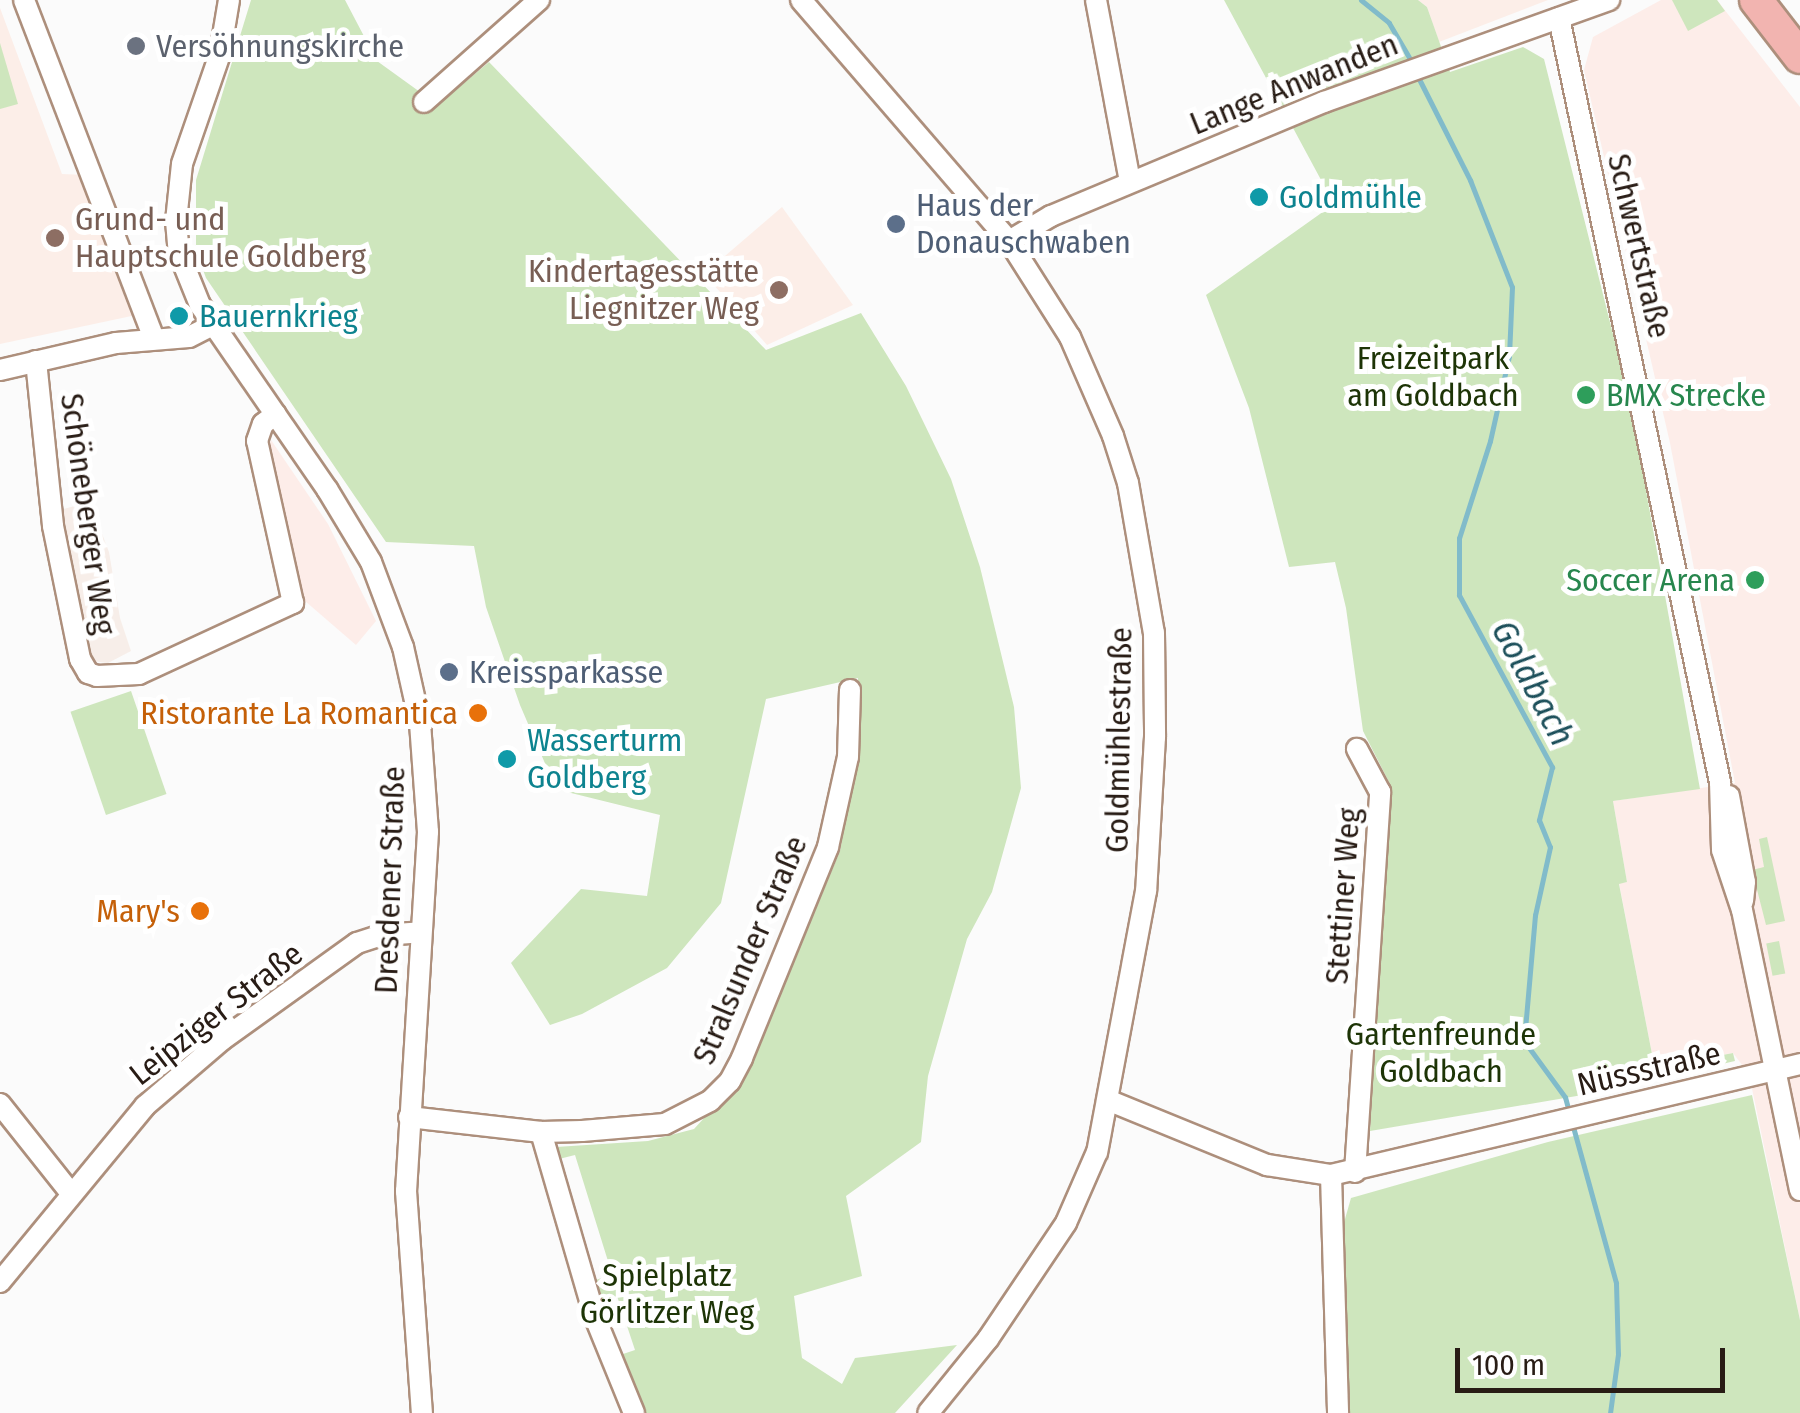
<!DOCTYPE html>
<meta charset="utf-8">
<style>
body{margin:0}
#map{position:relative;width:1800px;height:1413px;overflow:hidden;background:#fbfbfb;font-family:"Fira Sans Condensed",sans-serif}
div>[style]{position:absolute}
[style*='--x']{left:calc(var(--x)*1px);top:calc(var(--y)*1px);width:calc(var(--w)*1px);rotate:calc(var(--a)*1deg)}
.commercial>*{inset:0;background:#fdede9}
.built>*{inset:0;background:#f7eee9}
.education>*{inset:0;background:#fceee8}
.green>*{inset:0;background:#cee6bd;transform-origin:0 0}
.stream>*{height:5px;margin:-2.5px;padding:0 2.5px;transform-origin:2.5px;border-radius:2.5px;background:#81bbca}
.roads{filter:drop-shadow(2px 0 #ad8f7c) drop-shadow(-2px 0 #ad8f7c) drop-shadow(0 2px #ad8f7c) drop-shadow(0 -2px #ad8f7c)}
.street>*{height:20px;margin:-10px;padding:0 10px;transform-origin:10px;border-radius:10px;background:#fff}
.primary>*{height:32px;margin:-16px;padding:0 16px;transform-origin:16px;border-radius:16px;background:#f2b4b0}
.dots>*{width:28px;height:28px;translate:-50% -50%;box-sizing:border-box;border:5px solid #fff;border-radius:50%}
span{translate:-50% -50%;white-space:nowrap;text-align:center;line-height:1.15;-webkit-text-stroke:10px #fff;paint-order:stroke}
.worship-label{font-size:32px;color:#5b616d}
.left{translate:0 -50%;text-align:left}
.street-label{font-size:32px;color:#281c15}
.culture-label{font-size:32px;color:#0d838f}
.service-label{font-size:32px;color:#4e5e75}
.education-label{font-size:32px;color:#785e54}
.right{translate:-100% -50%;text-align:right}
.park-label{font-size:32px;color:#1d3406}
.leisure-label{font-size:32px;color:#27864d}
.food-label{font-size:32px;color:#c56008}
.water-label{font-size:35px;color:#1c4f5a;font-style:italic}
.scale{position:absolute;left:1455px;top:1348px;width:270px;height:45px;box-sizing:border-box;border:5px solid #281c15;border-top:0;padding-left:12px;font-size:30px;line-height:35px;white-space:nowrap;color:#281c15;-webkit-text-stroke:8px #fff;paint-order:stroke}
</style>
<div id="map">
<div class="commercial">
<div style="clip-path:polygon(1661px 0,1717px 0,1800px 107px,1800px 1320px,1749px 1074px,1733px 1053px,1671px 1065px,1652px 1054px,1619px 883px,1627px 882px,1613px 801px,1735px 783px,1670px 443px,1584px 70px,1593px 37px)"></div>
<div style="clip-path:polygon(271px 440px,328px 524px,376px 621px,356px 645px,305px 601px,268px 450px)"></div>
</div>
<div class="built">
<div style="clip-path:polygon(90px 502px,109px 552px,120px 618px,131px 651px,108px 663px,92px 661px,82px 645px,56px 511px)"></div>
</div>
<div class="education">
<div style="clip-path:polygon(1418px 0,1548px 0,1439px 42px,1427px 7px)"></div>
<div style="clip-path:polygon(0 8px,62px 174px,85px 175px,141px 314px,0 344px)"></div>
<div style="clip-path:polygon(782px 207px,853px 305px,767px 345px,704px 274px)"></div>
</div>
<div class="green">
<div style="clip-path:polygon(251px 0,345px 0,377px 61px,438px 105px,489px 62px,766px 350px,861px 313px,906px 386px,951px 479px,980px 567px,1014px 707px,1021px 788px,992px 892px,967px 939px,928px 1076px,921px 1142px,846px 1196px,862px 1276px,794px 1296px,802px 1358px,842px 1384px,855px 1358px,957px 1345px,895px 1413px,637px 1413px,620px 1355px,635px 1350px,617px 1296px,602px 1300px,596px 1280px,612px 1274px,575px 1155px,559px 1159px,554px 1152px,556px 1147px,648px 1141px,694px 1129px,738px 1081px,767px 1025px,840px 851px,853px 778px,858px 678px,766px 699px,721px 903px,667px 968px,582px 1014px,550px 1025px,511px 963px,581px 889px,647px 896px,660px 815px,563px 791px,547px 768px,520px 705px,486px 607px,474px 546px,386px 542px,206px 278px,196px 251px,196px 180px)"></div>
<div style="clip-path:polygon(1224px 0,1418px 0,1427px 7px,1450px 72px,1523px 47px,1544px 59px,1630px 402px,1700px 789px,1613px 801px,1627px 882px,1619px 884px,1652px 1054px,1671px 1065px,1733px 1053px,1735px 1061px,1600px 1092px,1370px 1131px,1390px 784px,1363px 731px,1346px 608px,1335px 562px,1289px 567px,1249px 408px,1206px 295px,1334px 204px)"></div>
<div style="clip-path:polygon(1672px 0,1717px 0,1725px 11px,1688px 31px)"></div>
<div style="clip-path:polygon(0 43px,18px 104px,0 109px)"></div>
<div style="left:131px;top:691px;width:109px;height:64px;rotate:71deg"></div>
<div style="clip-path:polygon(1767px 837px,1785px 921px,1766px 925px,1752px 870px,1764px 867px,1759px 839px)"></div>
<div style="left:1779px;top:941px;width:33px;height:13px;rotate:79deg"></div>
<div style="clip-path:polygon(1752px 1095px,1800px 1320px,1800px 1413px,1350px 1413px,1343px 1226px,1351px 1198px,1548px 1142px)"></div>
</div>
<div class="stream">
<div style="--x:1361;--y:0;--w:36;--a:39"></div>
<div style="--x:1389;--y:23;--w:48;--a:59.7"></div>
<div style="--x:1417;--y:75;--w:118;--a:63.2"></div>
<div style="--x:1470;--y:180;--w:115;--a:68.6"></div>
<div style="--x:1512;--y:287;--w:69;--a:92.5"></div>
<div style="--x:1509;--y:356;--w:87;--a:102.6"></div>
<div style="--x:1490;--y:441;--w:102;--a:107.7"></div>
<div style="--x:1459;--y:538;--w:57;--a:90"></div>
<div style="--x:1459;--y:595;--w:196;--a:61.6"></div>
<div style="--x:1552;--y:767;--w:55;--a:103.8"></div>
<div style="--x:1539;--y:820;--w:29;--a:68"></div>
<div style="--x:1550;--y:847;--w:70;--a:102.4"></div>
<div style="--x:1535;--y:915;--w:126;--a:95"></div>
<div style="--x:1524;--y:1041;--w:69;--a:53.8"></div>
<div style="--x:1565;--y:1097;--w:16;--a:75"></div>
<div style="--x:1572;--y:1123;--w:166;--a:74.6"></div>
<div style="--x:1616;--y:1283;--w:71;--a:88.4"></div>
<div style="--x:1618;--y:1354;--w:60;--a:97.7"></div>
</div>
<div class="roads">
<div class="street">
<div style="--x:24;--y:0;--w:363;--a:69"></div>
<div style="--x:229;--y:0;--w:55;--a:99.5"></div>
<div style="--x:220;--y:54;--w:116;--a:109.1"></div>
<div style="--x:182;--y:164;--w:57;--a:96"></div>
<div style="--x:176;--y:221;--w:32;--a:85"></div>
<div style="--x:179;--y:253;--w:56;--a:68"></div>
<div style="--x:200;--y:305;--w:224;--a:55.4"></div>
<div style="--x:327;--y:489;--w:85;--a:58.9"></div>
<div style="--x:371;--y:562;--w:91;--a:69.4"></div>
<div style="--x:403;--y:647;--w:78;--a:77.4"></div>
<div style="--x:420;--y:723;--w:109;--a:85.8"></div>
<div style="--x:428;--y:832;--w:360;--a:93.5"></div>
<div style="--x:406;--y:1191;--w:223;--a:85.9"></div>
<div style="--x:801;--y:0;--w:318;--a:49.2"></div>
<div style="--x:1009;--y:241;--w:114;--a:57.6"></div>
<div style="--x:1070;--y:337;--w:108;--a:66.5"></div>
<div style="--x:1113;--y:436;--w:49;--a:72.3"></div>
<div style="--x:1128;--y:483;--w:152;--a:80.2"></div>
<div style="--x:1154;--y:633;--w:104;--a:89.4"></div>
<div style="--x:1155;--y:737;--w:154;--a:93.3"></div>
<div style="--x:1146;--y:891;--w:266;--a:100.6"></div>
<div style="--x:1097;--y:1152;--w:77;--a:113.6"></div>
<div style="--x:1066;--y:1223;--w:140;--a:123.9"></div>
<div style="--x:988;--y:1339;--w:95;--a:129"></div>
<div style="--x:1096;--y:0;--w:185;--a:79.4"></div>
<div style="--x:1559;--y:18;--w:781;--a:78.1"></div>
<div style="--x:1720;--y:782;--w:68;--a:88.3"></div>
<div style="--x:1722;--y:850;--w:63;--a:71.6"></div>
<div style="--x:1742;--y:910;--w:286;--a:78.3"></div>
<div style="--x:424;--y:102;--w:154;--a:-41.6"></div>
<div style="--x:1009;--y:241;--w:49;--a:-30.8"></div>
<div style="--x:1051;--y:216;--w:296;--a:-22.7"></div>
<div style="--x:1324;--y:102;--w:303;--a:-19.7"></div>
<div style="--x:36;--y:361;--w:166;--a:84.1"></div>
<div style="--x:53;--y:526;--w:136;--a:78.5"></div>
<div style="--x:80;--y:659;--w:16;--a:60"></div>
<div style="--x:88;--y:673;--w:9;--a:18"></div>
<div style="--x:97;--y:676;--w:42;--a:-2.7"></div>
<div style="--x:139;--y:674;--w:170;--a:-24.8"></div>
<div style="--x:293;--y:603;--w:166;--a:-102.5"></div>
<div style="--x:257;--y:441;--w:18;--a:-71"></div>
<div style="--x:263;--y:424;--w:16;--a:-38"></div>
<div style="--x:0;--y:370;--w:119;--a:-13.1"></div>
<div style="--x:116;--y:343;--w:73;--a:-4.7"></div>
<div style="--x:189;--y:337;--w:28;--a:-27"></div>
<div style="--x:1729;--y:796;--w:87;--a:79.5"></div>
<div style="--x:1745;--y:882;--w:19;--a:96"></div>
<div style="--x:1110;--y:1101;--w:170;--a:22.2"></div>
<div style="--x:1267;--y:1165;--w:65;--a:8.9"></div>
<div style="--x:1331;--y:1175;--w:482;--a:-13.3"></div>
<div style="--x:0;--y:1104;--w:112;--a:51.5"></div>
<div style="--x:409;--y:1117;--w:133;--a:6.5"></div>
<div style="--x:541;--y:1132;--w:41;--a:-1.4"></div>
<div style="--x:582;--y:1131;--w:83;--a:-4.8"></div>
<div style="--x:665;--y:1124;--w:51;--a:-27.1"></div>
<div style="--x:710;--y:1101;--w:28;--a:-45"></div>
<div style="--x:730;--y:1081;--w:26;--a:-62"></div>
<div style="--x:742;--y:1058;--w:228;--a:-67.8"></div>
<div style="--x:828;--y:847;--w:92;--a:-77.5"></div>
<div style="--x:848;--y:757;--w:67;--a:-88.3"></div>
<div style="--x:541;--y:1132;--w:191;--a:73.8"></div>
<div style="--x:594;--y:1315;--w:106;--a:67.8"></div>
<div style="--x:1355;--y:1172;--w:381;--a:-86.2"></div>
<div style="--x:1380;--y:792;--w:49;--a:-118.1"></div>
<div style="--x:1331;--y:1175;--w:238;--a:88.3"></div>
<div style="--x:0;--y:1282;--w:228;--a:-50.5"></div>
<div style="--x:145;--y:1106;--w:101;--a:-40.6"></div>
<div style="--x:222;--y:1040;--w:166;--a:-35.7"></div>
<div style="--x:357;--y:943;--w:26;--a:-18"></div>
<div style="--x:382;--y:935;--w:39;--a:-4"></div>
</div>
<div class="primary">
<div style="--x:1756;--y:0;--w:72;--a:52.3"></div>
</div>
</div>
<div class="dots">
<div style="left:136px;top:46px;background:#6b7280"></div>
<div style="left:1259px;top:197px;background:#0f9aa8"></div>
<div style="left:896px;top:224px;background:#5c6f8a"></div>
<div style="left:55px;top:238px;background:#8d6e63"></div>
<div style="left:779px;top:290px;background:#8d6e63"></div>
<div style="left:179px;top:316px;background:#0f9aa8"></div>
<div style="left:1586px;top:395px;background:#2e9e5b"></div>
<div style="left:1755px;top:580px;background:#2e9e5b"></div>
<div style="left:449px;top:672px;background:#5c6f8a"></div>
<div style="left:478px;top:713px;background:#e8710a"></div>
<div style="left:507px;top:759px;background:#0f9aa8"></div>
<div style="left:200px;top:911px;background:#e8710a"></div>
</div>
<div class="worship-label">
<span class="left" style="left:156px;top:46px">Versöhnungskirche</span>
</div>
<div class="street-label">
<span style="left:1294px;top:84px;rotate:-22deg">Lange Anwanden</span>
<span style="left:1639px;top:246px;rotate:77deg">Schwertstraße</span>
<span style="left:88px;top:514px;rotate:82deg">Schöneberger Weg</span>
<span style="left:1119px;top:740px;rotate:-89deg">Goldmühlestraße</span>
<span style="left:390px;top:880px;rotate:-88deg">Dresdener Straße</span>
<span style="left:1343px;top:896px;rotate:-86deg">Stettiner Weg</span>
<span style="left:750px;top:950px;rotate:-67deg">Stralsunder Straße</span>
<span style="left:216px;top:1014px;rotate:-38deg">Leipziger Straße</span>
<span style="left:1649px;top:1069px;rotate:-13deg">Nüssstraße</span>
</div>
<div class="culture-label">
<span class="left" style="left:1279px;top:197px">Goldmühle</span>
<span class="left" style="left:199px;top:316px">Bauernkrieg</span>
<span class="left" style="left:527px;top:759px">Wasserturm<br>Goldberg</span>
</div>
<div class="service-label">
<span class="left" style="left:916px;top:224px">Haus der<br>Donauschwaben</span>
<span class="left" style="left:469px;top:672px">Kreissparkasse</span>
</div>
<div class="education-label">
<span class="left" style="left:75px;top:238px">Grund- und<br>Hauptschule Goldberg</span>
<span class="right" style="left:759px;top:290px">Kindertagesstätte<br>Liegnitzer Weg</span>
</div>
<div class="park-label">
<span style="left:1433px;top:377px">Freizeitpark<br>am Goldbach</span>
<span style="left:1441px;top:1053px">Gartenfreunde<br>Goldbach</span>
<span style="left:667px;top:1294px">Spielplatz<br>Görlitzer Weg</span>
</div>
<div class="leisure-label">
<span class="left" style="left:1606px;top:395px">BMX Strecke</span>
<span class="right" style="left:1735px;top:580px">Soccer Arena</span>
</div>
<div class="food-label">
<span class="right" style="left:458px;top:713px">Ristorante La Romantica</span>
<span class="right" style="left:180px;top:911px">Mary's</span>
</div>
<div class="water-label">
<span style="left:1533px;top:683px;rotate:62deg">Goldbach</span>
</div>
<div class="scale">100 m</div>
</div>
